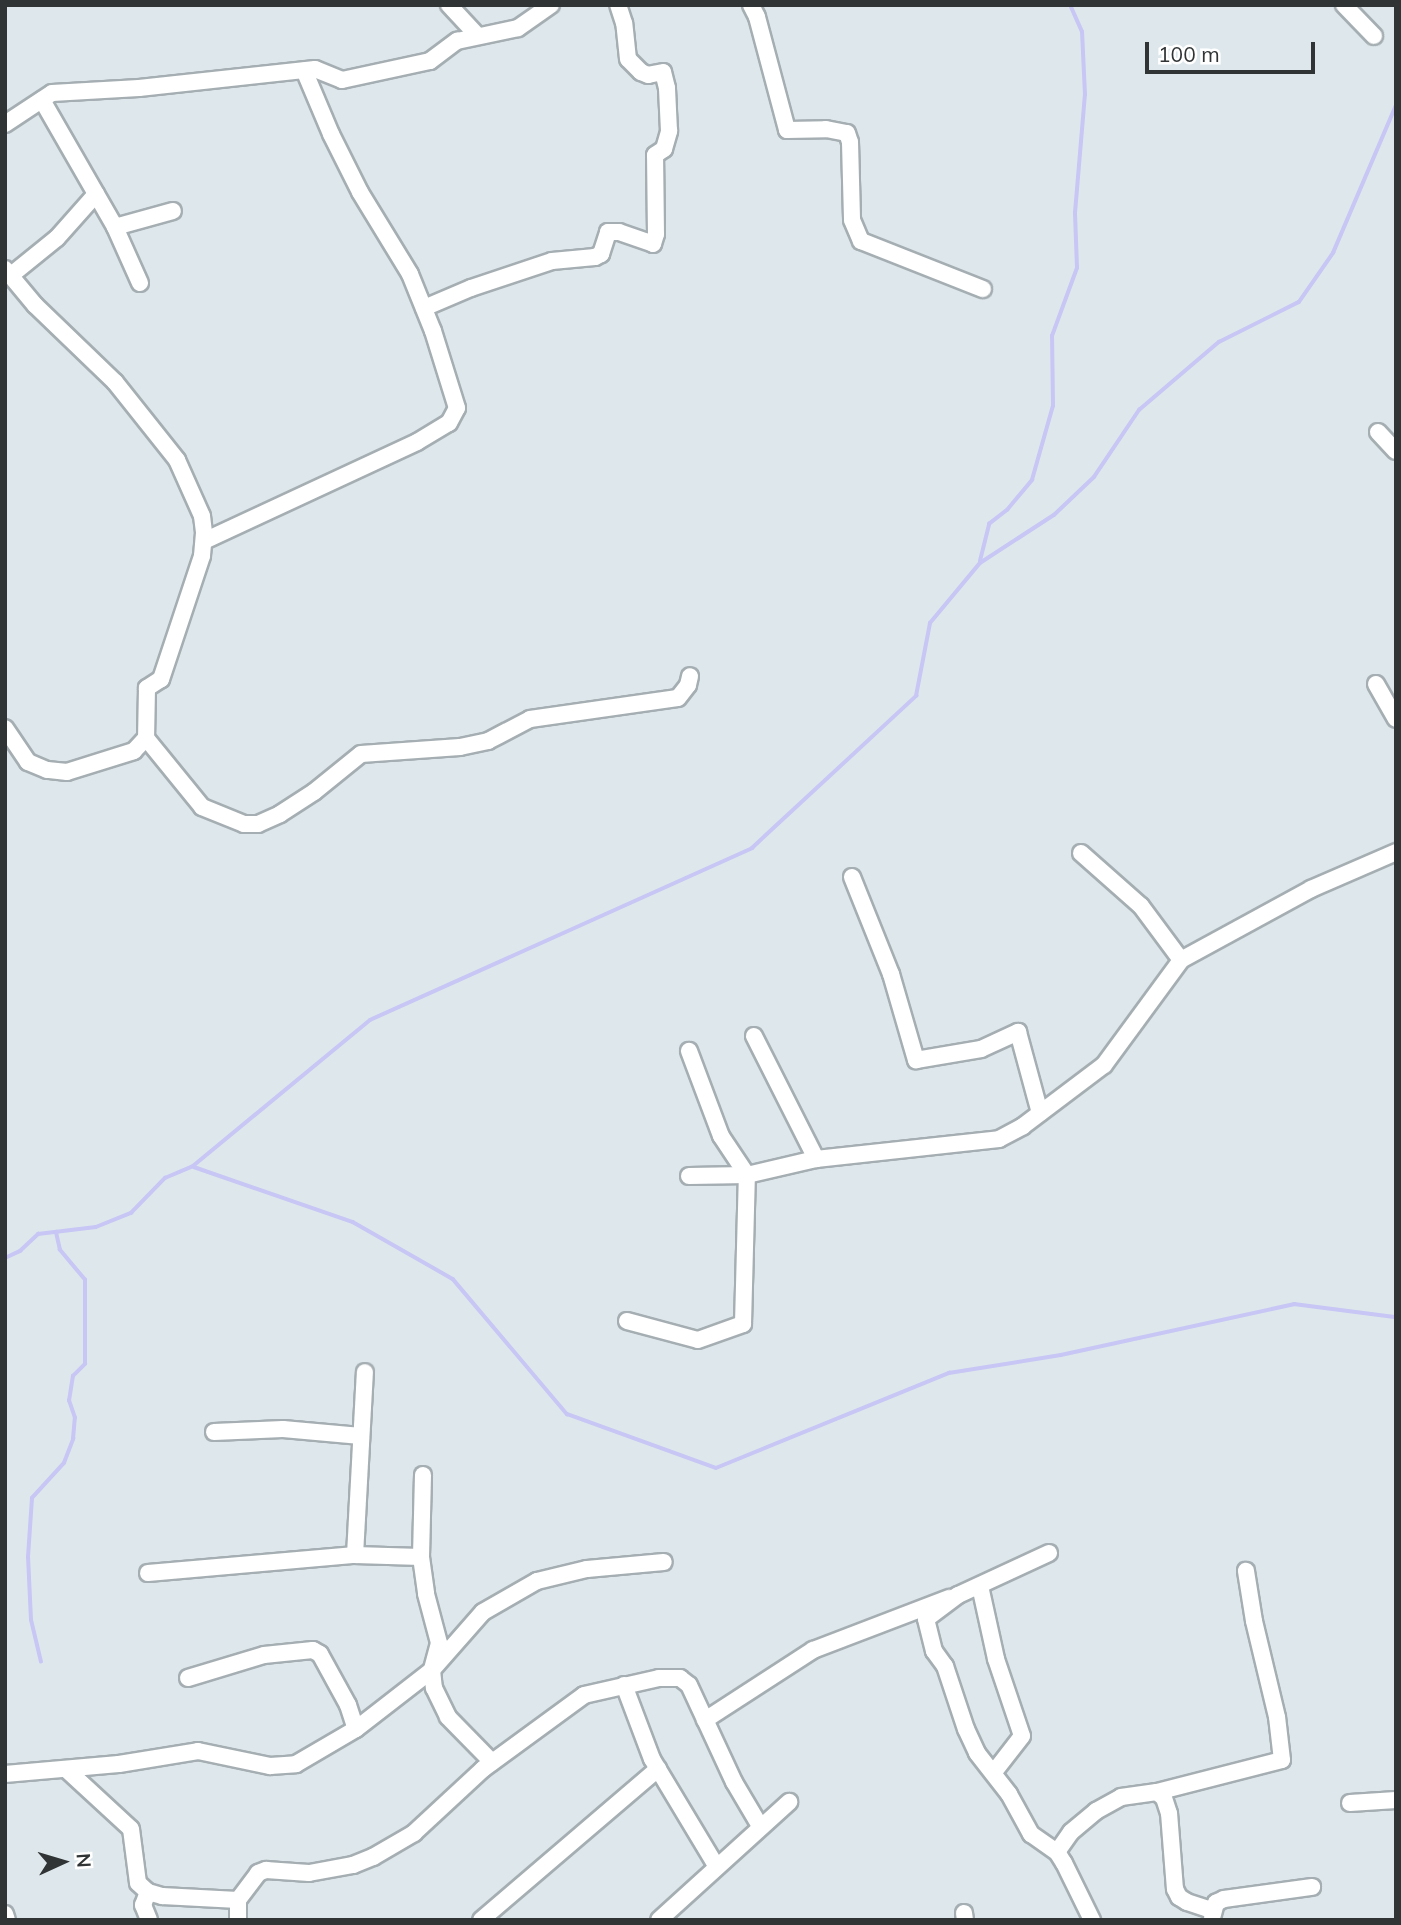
<!DOCTYPE html>
<style>
body{margin:0}
#map{position:relative;width:1401px;height:1925px;overflow:hidden;background:#dee8ec;font-family:Mulish,sans-serif}
div>[style]{position:absolute}
[style*='--x']{left:calc(var(--x)*1px);top:calc(var(--y)*1px);width:calc(var(--w)*1px);rotate:calc(var(--a)*1deg)}
.stream>*{height:3.5px;margin:-1.75px;padding:0 1.75px;transform-origin:1.75px;border-radius:1.75px;background:#c7c6f4}
.roads{filter:drop-shadow(2px 0 #a5aeb2) drop-shadow(-2px 0 #a5aeb2) drop-shadow(0 2px #a5aeb2) drop-shadow(0 -2px #a5aeb2)}
.minor>*{height:16px;margin:-8px;padding:0 8px;transform-origin:8px;border-radius:8px;background:#fff}
span{translate:-50% -50%;white-space:nowrap;text-align:center;line-height:1.15;-webkit-text-stroke:5px #fff;paint-order:stroke}
.frame{position:absolute;inset:0;border:7px solid #303435;pointer-events:none}
.north{position:absolute;left:28px;top:1827px;width:70px;height:70px;-webkit-text-stroke:5px #fff;paint-order:stroke;rotate:86deg;font-size:19px;font-weight:700;line-height:28px;text-align:center;color:#303435}
.north::after{content:'';display:block;margin:auto;width:24px;height:32px;background:#303435;clip-path:polygon(50% 0,100% 100%,50% 72%,0 100%)}
.scale{position:absolute;left:1145px;top:42px;width:170px;height:32px;box-sizing:border-box;border:4px solid #303435;border-top:0;padding-left:9px;font-size:21px;line-height:24px;white-space:nowrap;color:#303435;-webkit-text-stroke:5px #fff;paint-order:stroke}
</style>
<div id="map">
<div class="stream">
<div style="--x:980;--y:561;--w:38;--a:-76"></div>
<div style="--x:989;--y:524;--w:23;--a:-38"></div>
<div style="--x:1007;--y:510;--w:39;--a:-50"></div>
<div style="--x:1032;--y:480;--w:77;--a:-74.2"></div>
<div style="--x:1053;--y:406;--w:70;--a:-90.8"></div>
<div style="--x:1052;--y:336;--w:72;--a:-69.8"></div>
<div style="--x:1077;--y:268;--w:55;--a:-92.1"></div>
<div style="--x:1075;--y:213;--w:118;--a:-85.2"></div>
<div style="--x:1085;--y:95;--w:63;--a:-92.7"></div>
<div style="--x:1082;--y:32;--w:30;--a:-114"></div>
<div style="--x:194;--y:1167;--w:168;--a:19.1"></div>
<div style="--x:353;--y:1222;--w:115;--a:29.7"></div>
<div style="--x:453;--y:1279;--w:177;--a:49.8"></div>
<div style="--x:567;--y:1414;--w:158;--a:19.9"></div>
<div style="--x:716;--y:1468;--w:252;--a:-22.2"></div>
<div style="--x:949;--y:1373;--w:113;--a:-9.1"></div>
<div style="--x:1061;--y:1355;--w:239;--a:-12.3"></div>
<div style="--x:1294;--y:1304;--w:103;--a:7.3"></div>
<div style="--x:5;--y:1258;--w:17;--a:-25"></div>
<div style="--x:20;--y:1251;--w:25;--a:-43"></div>
<div style="--x:38;--y:1234;--w:58;--a:-6.9"></div>
<div style="--x:96;--y:1227;--w:38;--a:-22"></div>
<div style="--x:131;--y:1213;--w:49;--a:-45.8"></div>
<div style="--x:165;--y:1178;--w:30;--a:-23"></div>
<div style="--x:193;--y:1166;--w:229;--a:-39.5"></div>
<div style="--x:370;--y:1020;--w:419;--a:-24.2"></div>
<div style="--x:752;--y:848;--w:224;--a:-42.8"></div>
<div style="--x:916;--y:696;--w:74;--a:-79.1"></div>
<div style="--x:930;--y:623;--w:78;--a:-50.2"></div>
<div style="--x:980;--y:563;--w:88;--a:-33"></div>
<div style="--x:1054;--y:515;--w:55;--a:-43.5"></div>
<div style="--x:1094;--y:477;--w:81;--a:-56.1"></div>
<div style="--x:1139;--y:410;--w:105;--a:-40.4"></div>
<div style="--x:1219;--y:342;--w:89;--a:-26.6"></div>
<div style="--x:1299;--y:302;--w:60;--a:-55.2"></div>
<div style="--x:1333;--y:253;--w:161;--a:-66.9"></div>
<div style="--x:41;--y:1662;--w:43;--a:-103.4"></div>
<div style="--x:31;--y:1620;--w:63;--a:-92.7"></div>
<div style="--x:28;--y:1557;--w:59;--a:-86.1"></div>
<div style="--x:32;--y:1498;--w:47;--a:-47.6"></div>
<div style="--x:64;--y:1463;--w:26;--a:-69"></div>
<div style="--x:73;--y:1439;--w:21;--a:-85"></div>
<div style="--x:75;--y:1418;--w:18;--a:-109"></div>
<div style="--x:69;--y:1401;--w:25;--a:-81"></div>
<div style="--x:73;--y:1376;--w:17;--a:-45"></div>
<div style="--x:85;--y:1364;--w:84;--a:-90"></div>
<div style="--x:85;--y:1280;--w:39;--a:-130"></div>
<div style="--x:60;--y:1250;--w:18;--a:-103"></div>
</div>
<div class="roads">
<div class="minor">
<div style="--x:449;--y:5;--w:41;--a:47"></div>
<div style="--x:751;--y:5;--w:13;--a:63"></div>
<div style="--x:757;--y:17;--w:117;--a:75.1"></div>
<div style="--x:787;--y:130;--w:39;--a:-1"></div>
<div style="--x:826;--y:129;--w:21;--a:11"></div>
<div style="--x:847;--y:133;--w:9;--a:72"></div>
<div style="--x:850;--y:142;--w:78;--a:88.5"></div>
<div style="--x:852;--y:220;--w:23;--a:67"></div>
<div style="--x:861;--y:241;--w:131;--a:21.5"></div>
<div style="--x:1344;--y:5;--w:43;--a:45.9"></div>
<div style="--x:42;--y:100;--w:146;--a:60.1"></div>
<div style="--x:5;--y:124;--w:56;--a:-33.4"></div>
<div style="--x:52;--y:93;--w:87;--a:-3.3"></div>
<div style="--x:139;--y:88;--w:177;--a:-6.2"></div>
<div style="--x:315;--y:69;--w:29;--a:22"></div>
<div style="--x:342;--y:80;--w:90;--a:-12.2"></div>
<div style="--x:430;--y:61;--w:34;--a:-37"></div>
<div style="--x:457;--y:41;--w:62;--a:-12"></div>
<div style="--x:518;--y:28;--w:40;--a:-34.9"></div>
<div style="--x:5;--y:269;--w:47;--a:50.2"></div>
<div style="--x:35;--y:305;--w:111;--a:43.9"></div>
<div style="--x:115;--y:382;--w:100;--a:51.5"></div>
<div style="--x:177;--y:460;--w:61;--a:65.9"></div>
<div style="--x:202;--y:516;--w:17;--a:83"></div>
<div style="--x:204;--y:533;--w:23;--a:95"></div>
<div style="--x:202;--y:556;--w:130;--a:108.4"></div>
<div style="--x:161;--y:679;--w:17;--a:147"></div>
<div style="--x:147;--y:688;--w:50;--a:91.1"></div>
<div style="--x:146;--y:738;--w:18;--a:133"></div>
<div style="--x:134;--y:751;--w:70;--a:162.6"></div>
<div style="--x:67;--y:772;--w:20;--a:-174"></div>
<div style="--x:47;--y:770;--w:21;--a:-157"></div>
<div style="--x:28;--y:762;--w:41;--a:-124.1"></div>
<div style="--x:10;--y:276;--w:60;--a:-39"></div>
<div style="--x:57;--y:238;--w:59;--a:-48.4"></div>
<div style="--x:140;--y:283;--w:61;--a:-114.1"></div>
<div style="--x:115;--y:227;--w:60;--a:-15.4"></div>
<div style="--x:424;--y:308;--w:51;--a:-23.1"></div>
<div style="--x:471;--y:288;--w:85;--a:-18.4"></div>
<div style="--x:552;--y:261;--w:43;--a:-5.3"></div>
<div style="--x:595;--y:257;--w:7;--a:-27"></div>
<div style="--x:601;--y:254;--w:23;--a:-72"></div>
<div style="--x:608;--y:232;--w:11;--a:0"></div>
<div style="--x:619;--y:232;--w:36;--a:19"></div>
<div style="--x:653;--y:244;--w:10;--a:-73"></div>
<div style="--x:656;--y:234;--w:79;--a:-90.7"></div>
<div style="--x:655;--y:155;--w:11;--a:-34"></div>
<div style="--x:664;--y:149;--w:19;--a:-74"></div>
<div style="--x:669;--y:131;--w:43;--a:-92.7"></div>
<div style="--x:667;--y:88;--w:16;--a:-104"></div>
<div style="--x:663;--y:72;--w:15;--a:169"></div>
<div style="--x:648;--y:75;--w:8;--a:-157"></div>
<div style="--x:641;--y:72;--w:18;--a:-135"></div>
<div style="--x:628;--y:59;--w:36;--a:-96"></div>
<div style="--x:624;--y:23;--w:19;--a:-108"></div>
<div style="--x:1378;--y:432;--w:26;--a:47"></div>
<div style="--x:204;--y:541;--w:235;--a:-24.9"></div>
<div style="--x:417;--y:442;--w:37;--a:-31"></div>
<div style="--x:449;--y:423;--w:17;--a:-62"></div>
<div style="--x:457;--y:408;--w:81;--a:-107.3"></div>
<div style="--x:433;--y:331;--w:61;--a:-112"></div>
<div style="--x:410;--y:274;--w:96;--a:-121.4"></div>
<div style="--x:360;--y:192;--w:65;--a:-116.6"></div>
<div style="--x:331;--y:134;--w:69;--a:-112.9"></div>
<div style="--x:1376;--y:684;--w:40;--a:60.3"></div>
<div style="--x:146;--y:738;--w:89;--a:50.9"></div>
<div style="--x:202;--y:807;--w:45;--a:22"></div>
<div style="--x:244;--y:824;--w:14;--a:0"></div>
<div style="--x:258;--y:824;--w:24;--a:-24"></div>
<div style="--x:280;--y:814;--w:40;--a:-32.9"></div>
<div style="--x:314;--y:792;--w:60;--a:-39"></div>
<div style="--x:361;--y:754;--w:99;--a:-4"></div>
<div style="--x:460;--y:747;--w:29;--a:-12"></div>
<div style="--x:488;--y:741;--w:47;--a:-27.6"></div>
<div style="--x:530;--y:719;--w:149;--a:-8.1"></div>
<div style="--x:678;--y:698;--w:16;--a:-52"></div>
<div style="--x:688;--y:685;--w:9;--a:-77"></div>
<div style="--x:1081;--y:853;--w:80;--a:41.5"></div>
<div style="--x:1141;--y:906;--w:67;--a:53.5"></div>
<div style="--x:852;--y:877;--w:105;--a:68.1"></div>
<div style="--x:891;--y:974;--w:90;--a:73.8"></div>
<div style="--x:916;--y:1060;--w:66;--a:-9.6"></div>
<div style="--x:981;--y:1049;--w:41;--a:-24.7"></div>
<div style="--x:1018;--y:1032;--w:84;--a:74.8"></div>
<div style="--x:754;--y:1036;--w:138;--a:63.2"></div>
<div style="--x:689;--y:1176;--w:58;--a:-1"></div>
<div style="--x:747;--y:1175;--w:71;--a:-13.1"></div>
<div style="--x:816;--y:1159;--w:184;--a:-6.2"></div>
<div style="--x:999;--y:1139;--w:27;--a:-28"></div>
<div style="--x:1023;--y:1126;--w:101;--a:-37"></div>
<div style="--x:1104;--y:1065;--w:130;--a:-53.7"></div>
<div style="--x:1181;--y:960;--w:148;--a:-28.6"></div>
<div style="--x:1311;--y:889;--w:93;--a:-23.5"></div>
<div style="--x:627;--y:1321;--w:73;--a:15"></div>
<div style="--x:698;--y:1340;--w:48;--a:-19.6"></div>
<div style="--x:743;--y:1324;--w:149;--a:-88.5"></div>
<div style="--x:747;--y:1175;--w:47;--a:-123.7"></div>
<div style="--x:721;--y:1136;--w:91;--a:-110.6"></div>
<div style="--x:214;--y:1432;--w:69;--a:-2.5"></div>
<div style="--x:283;--y:1429;--w:78;--a:5.1"></div>
<div style="--x:423;--y:1475;--w:82;--a:91.4"></div>
<div style="--x:421;--y:1557;--w:37;--a:82"></div>
<div style="--x:426;--y:1594;--w:51;--a:75.1"></div>
<div style="--x:439;--y:1643;--w:28;--a:105"></div>
<div style="--x:432;--y:1670;--w:18;--a:84"></div>
<div style="--x:434;--y:1688;--w:32;--a:64"></div>
<div style="--x:448;--y:1717;--w:63;--a:45.6"></div>
<div style="--x:1049;--y:1553;--w:100;--a:155.2"></div>
<div style="--x:958;--y:1595;--w:40;--a:143"></div>
<div style="--x:926;--y:1619;--w:33;--a:76"></div>
<div style="--x:934;--y:1651;--w:19;--a:54"></div>
<div style="--x:945;--y:1666;--w:66;--a:71.6"></div>
<div style="--x:966;--y:1729;--w:26;--a:65"></div>
<div style="--x:977;--y:1753;--w:52;--a:52"></div>
<div style="--x:1009;--y:1794;--w:46;--a:61.2"></div>
<div style="--x:1031;--y:1834;--w:32;--a:35"></div>
<div style="--x:1057;--y:1852;--w:13;--a:58"></div>
<div style="--x:1064;--y:1863;--w:64;--a:63.8"></div>
<div style="--x:355;--y:1555;--w:183;--a:-86.9"></div>
<div style="--x:148;--y:1573;--w:208;--a:-5"></div>
<div style="--x:355;--y:1555;--w:66;--a:1.7"></div>
<div style="--x:980;--y:1586;--w:75;--a:77.6"></div>
<div style="--x:996;--y:1659;--w:81;--a:71.3"></div>
<div style="--x:1022;--y:1736;--w:46;--a:127.9"></div>
<div style="--x:188;--y:1678;--w:79;--a:-16.8"></div>
<div style="--x:264;--y:1655;--w:49;--a:-5.8"></div>
<div style="--x:313;--y:1650;--w:8;--a:30"></div>
<div style="--x:320;--y:1654;--w:58;--a:61.2"></div>
<div style="--x:348;--y:1705;--w:25;--a:72"></div>
<div style="--x:624;--y:1685;--w:79;--a:69.3"></div>
<div style="--x:652;--y:1759;--w:126;--a:59"></div>
<div style="--x:705;--y:1720;--w:129;--a:-32.9"></div>
<div style="--x:813;--y:1650;--w:146;--a:-20.9"></div>
<div style="--x:66;--y:1769;--w:88;--a:42.7"></div>
<div style="--x:131;--y:1829;--w:54;--a:82.6"></div>
<div style="--x:138;--y:1883;--w:13;--a:42"></div>
<div style="--x:148;--y:1892;--w:15;--a:16"></div>
<div style="--x:162;--y:1896;--w:76;--a:3"></div>
<div style="--x:5;--y:1774;--w:114;--a:-5"></div>
<div style="--x:119;--y:1764;--w:80;--a:-9.3"></div>
<div style="--x:198;--y:1751;--w:74;--a:11.8"></div>
<div style="--x:270;--y:1766;--w:26;--a:-4"></div>
<div style="--x:296;--y:1764;--w:69;--a:-30.3"></div>
<div style="--x:356;--y:1729;--w:96;--a:-37.8"></div>
<div style="--x:432;--y:1670;--w:77;--a:-48.7"></div>
<div style="--x:483;--y:1612;--w:62;--a:-29.9"></div>
<div style="--x:537;--y:1581;--w:51;--a:-13.5"></div>
<div style="--x:587;--y:1569;--w:77;--a:-5.2"></div>
<div style="--x:1157;--y:1792;--w:129;--a:-14.4"></div>
<div style="--x:1282;--y:1760;--w:43;--a:-96.6"></div>
<div style="--x:1277;--y:1717;--w:99;--a:-103.5"></div>
<div style="--x:1254;--y:1621;--w:51;--a:-99.1"></div>
<div style="--x:1350;--y:1803;--w:46;--a:-3.7"></div>
<div style="--x:1057;--y:1852;--w:24;--a:-55"></div>
<div style="--x:1071;--y:1832;--w:33;--a:-40"></div>
<div style="--x:1096;--y:1811;--w:29;--a:-29"></div>
<div style="--x:1121;--y:1797;--w:36;--a:-8"></div>
<div style="--x:1157;--y:1792;--w:9;--a:41"></div>
<div style="--x:1164;--y:1798;--w:16;--a:72"></div>
<div style="--x:1169;--y:1813;--w:76;--a:85.5"></div>
<div style="--x:1175;--y:1889;--w:9;--a:63"></div>
<div style="--x:1179;--y:1897;--w:9;--a:32"></div>
<div style="--x:1187;--y:1902;--w:26;--a:18"></div>
<div style="--x:148;--y:1892;--w:14;--a:111"></div>
<div style="--x:143;--y:1905;--w:16;--a:68"></div>
<div style="--x:964;--y:1913;--w:7;--a:82"></div>
<div style="--x:5;--y:1914;--w:6;--a:72"></div>
<div style="--x:1212;--y:1918;--w:16;--a:-75"></div>
<div style="--x:1216;--y:1903;--w:9;--a:-27"></div>
<div style="--x:1224;--y:1899;--w:89;--a:-7.8"></div>
<div style="--x:238;--y:1920;--w:20;--a:-90"></div>
<div style="--x:238;--y:1900;--w:34;--a:-53"></div>
<div style="--x:258;--y:1873;--w:9;--a:-21"></div>
<div style="--x:266;--y:1870;--w:43;--a:4"></div>
<div style="--x:309;--y:1873;--w:45;--a:-10.3"></div>
<div style="--x:353;--y:1865;--w:22;--a:-22"></div>
<div style="--x:373;--y:1857;--w:48;--a:-30.3"></div>
<div style="--x:414;--y:1833;--w:94;--a:-42.8"></div>
<div style="--x:483;--y:1769;--w:125;--a:-36.2"></div>
<div style="--x:584;--y:1695;--w:77;--a:-12.8"></div>
<div style="--x:659;--y:1678;--w:21;--a:0"></div>
<div style="--x:680;--y:1678;--w:11;--a:38"></div>
<div style="--x:689;--y:1685;--w:107;--a:65.1"></div>
<div style="--x:734;--y:1782;--w:51;--a:59.4"></div>
<div style="--x:481;--y:1920;--w:233;--a:-40.5"></div>
<div style="--x:659;--y:1920;--w:176;--a:-42.2"></div>
</div>
</div>
<div class="frame"></div>
<div class="north">N</div>
<div class="scale">100 m</div>
</div>
